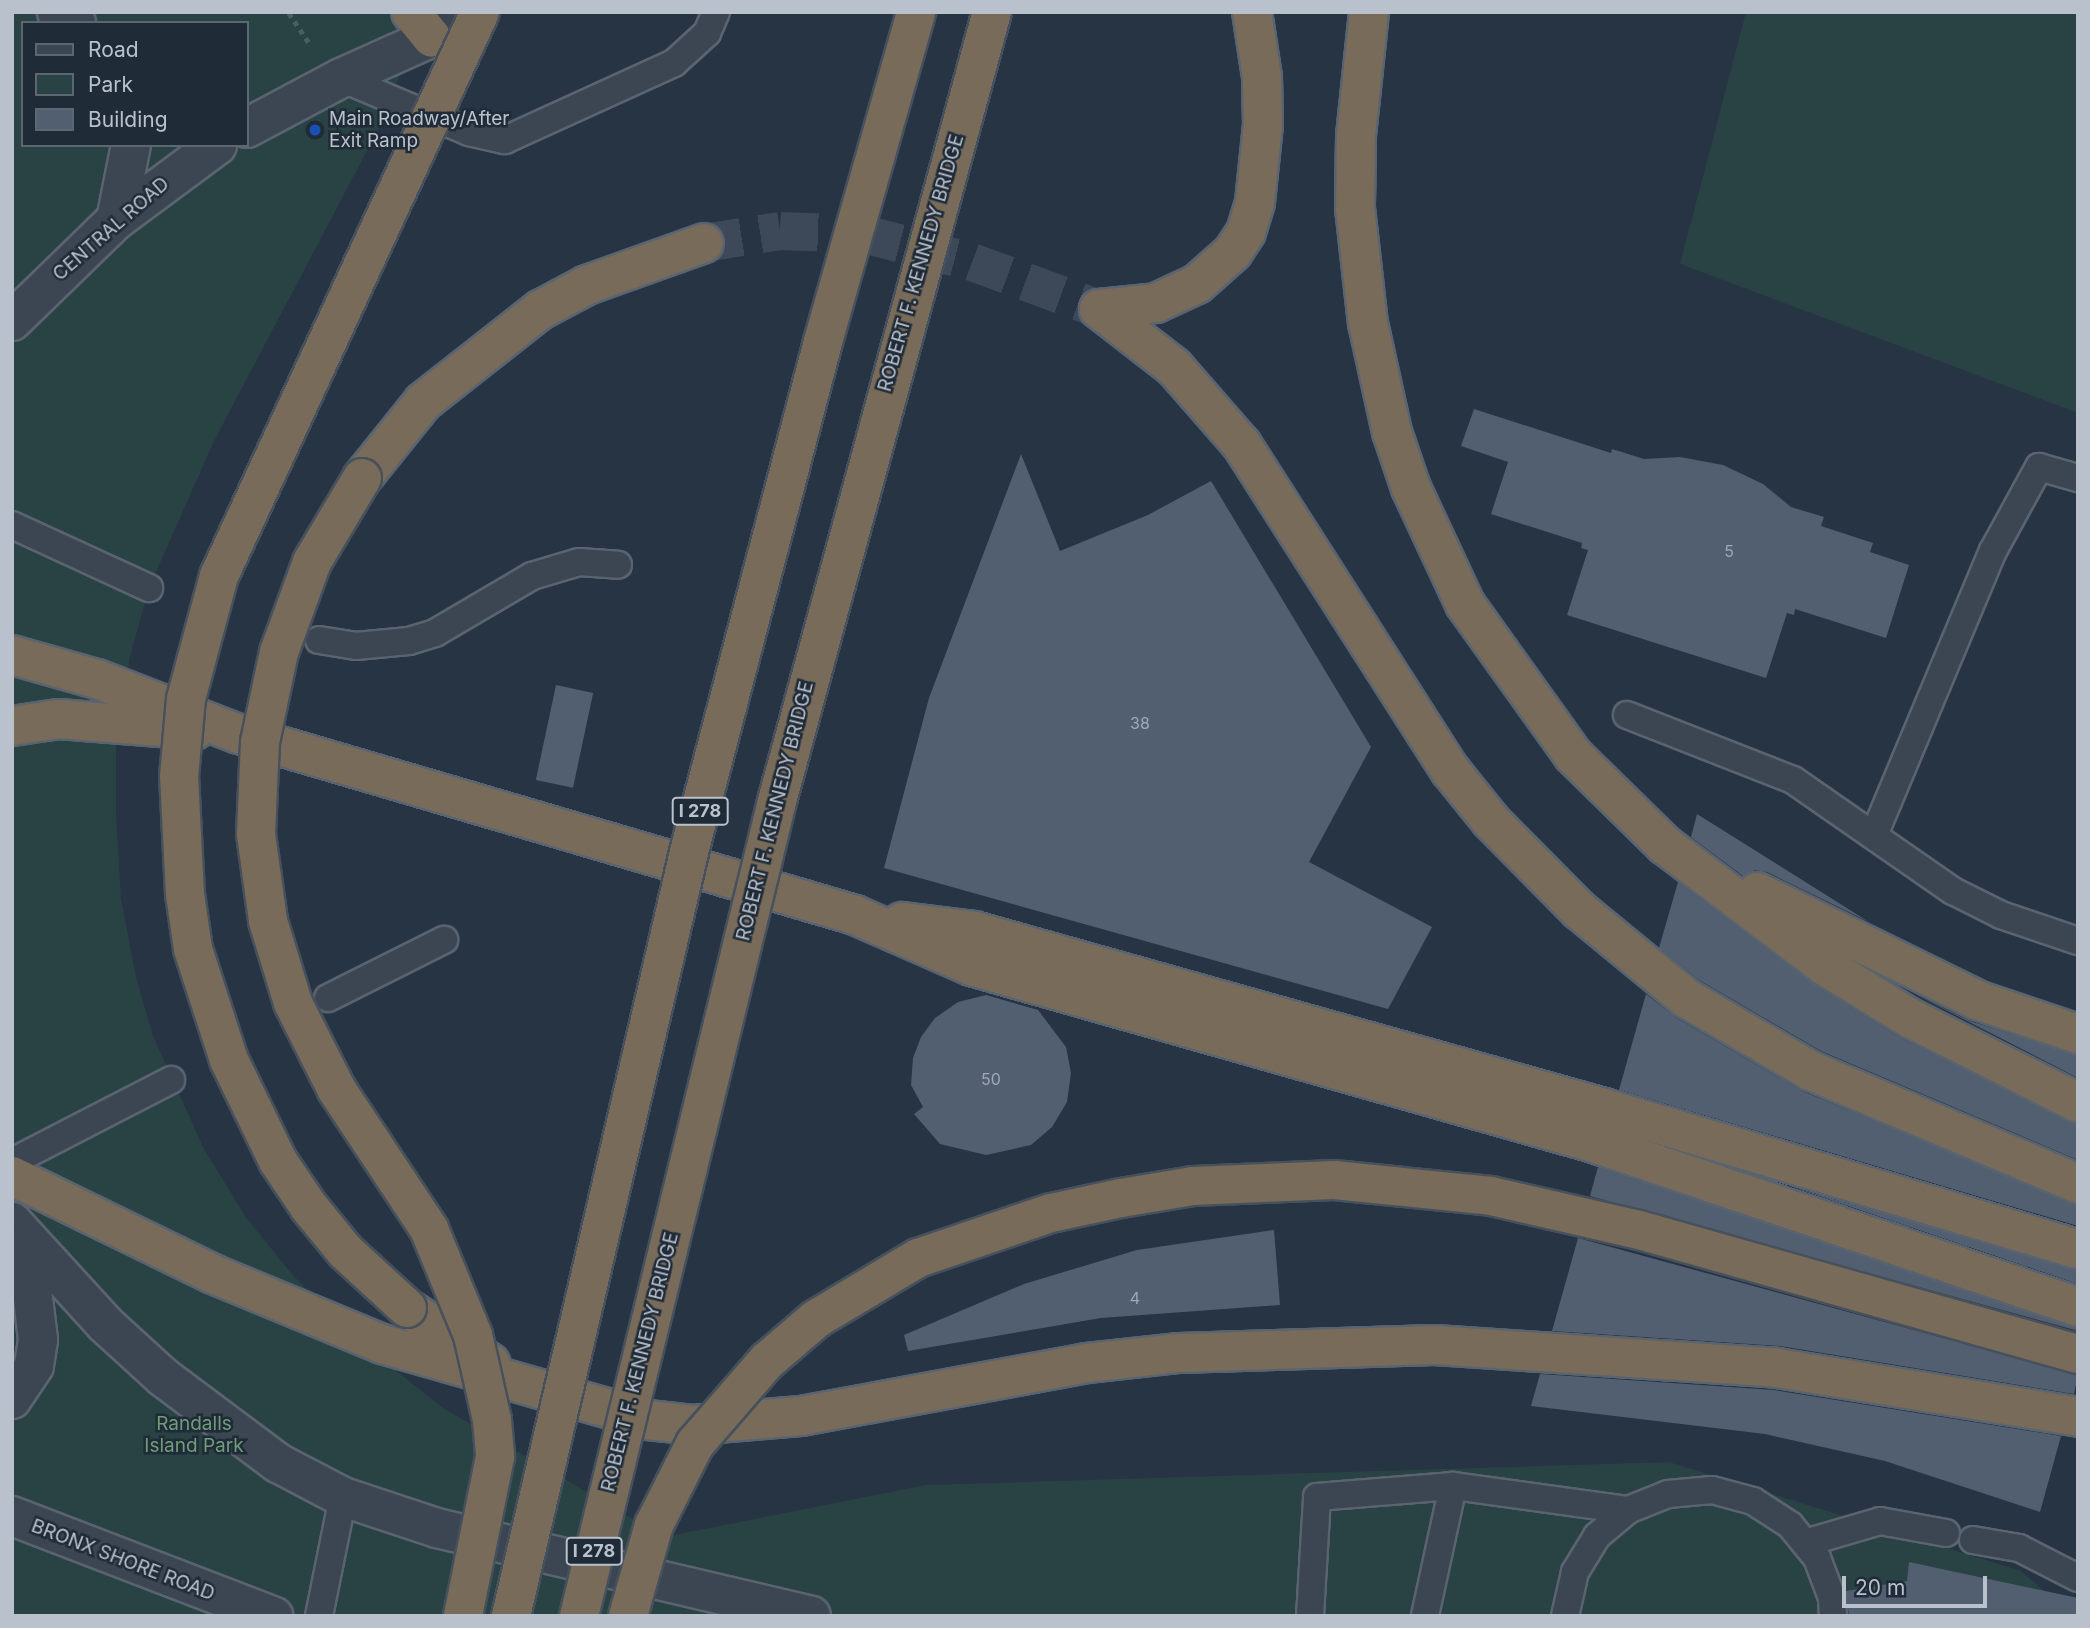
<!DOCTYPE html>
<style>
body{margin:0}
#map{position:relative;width:2090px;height:1628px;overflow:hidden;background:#273443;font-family:Inter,sans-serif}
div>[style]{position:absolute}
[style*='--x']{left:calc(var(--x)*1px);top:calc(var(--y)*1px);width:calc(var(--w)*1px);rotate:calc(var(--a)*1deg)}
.green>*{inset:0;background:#294244}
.building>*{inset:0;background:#525f70;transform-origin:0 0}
.motorway-tunnel>*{height:38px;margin-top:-19px;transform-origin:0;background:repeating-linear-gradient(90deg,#3d4958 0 38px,transparent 0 57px)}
.path>*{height:4.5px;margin-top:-2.25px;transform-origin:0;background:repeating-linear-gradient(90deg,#485e60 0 5px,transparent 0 10px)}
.roads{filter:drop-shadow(2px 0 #5a6470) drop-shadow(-2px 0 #5a6470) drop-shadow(0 2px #5a6470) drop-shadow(0 -2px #5a6470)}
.service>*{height:26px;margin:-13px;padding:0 13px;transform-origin:13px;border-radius:13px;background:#3c4652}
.minor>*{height:38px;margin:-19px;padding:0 19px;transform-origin:19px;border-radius:19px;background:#3c4652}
.tertiary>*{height:38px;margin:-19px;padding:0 19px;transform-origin:19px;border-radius:19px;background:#3c4652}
.motorway>*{height:38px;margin:-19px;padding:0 19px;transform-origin:19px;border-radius:19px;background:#786b59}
.bridges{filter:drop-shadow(2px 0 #46515d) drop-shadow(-2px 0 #46515d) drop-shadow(0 2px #46515d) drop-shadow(0 -2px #46515d)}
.motorway-bridge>*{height:38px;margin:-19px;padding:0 19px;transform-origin:19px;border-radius:19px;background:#786b59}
.dots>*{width:19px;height:19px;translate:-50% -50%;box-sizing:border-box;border:4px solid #202b38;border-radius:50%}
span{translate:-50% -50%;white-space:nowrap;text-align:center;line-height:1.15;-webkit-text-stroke:5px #202b38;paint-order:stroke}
.number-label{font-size:16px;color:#9fa8b5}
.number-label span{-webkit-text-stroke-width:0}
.shield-label span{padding:2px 5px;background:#202b38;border:2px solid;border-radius:5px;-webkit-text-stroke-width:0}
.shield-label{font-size:18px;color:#b9c1cc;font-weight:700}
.poi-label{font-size:19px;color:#b9c1cc}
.left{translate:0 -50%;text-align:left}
.street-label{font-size:19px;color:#b9c1cc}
.park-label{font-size:19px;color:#709d79}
.frame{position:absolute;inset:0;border:14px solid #b9c1cc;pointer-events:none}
.legend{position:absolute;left:21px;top:21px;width:228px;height:126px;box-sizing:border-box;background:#202b38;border:2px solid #5d6773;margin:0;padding:9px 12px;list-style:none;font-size:21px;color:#b9c1cc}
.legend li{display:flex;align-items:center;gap:14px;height:35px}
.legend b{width:35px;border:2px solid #5d6773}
.scale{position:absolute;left:1842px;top:1576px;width:145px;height:32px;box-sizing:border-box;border:4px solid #b9c1cc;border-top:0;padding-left:9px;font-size:21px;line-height:24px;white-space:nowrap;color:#b9c1cc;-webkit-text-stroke:5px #202b38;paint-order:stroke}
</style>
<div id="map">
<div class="green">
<div style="clip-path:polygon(evenodd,12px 12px,421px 12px,387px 113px,214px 441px,149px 588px,130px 657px,116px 742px,116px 814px,121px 899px,136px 977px,153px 1036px,204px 1149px,247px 1219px,292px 1274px,350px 1334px,443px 1408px,664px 1537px,926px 1485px,1669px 1462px,2021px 1571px,2073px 1616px,12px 1616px,12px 12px,23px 23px,247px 23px,247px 145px,23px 145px,23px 23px)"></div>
<div style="clip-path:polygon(1746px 12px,2078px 12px,2078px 413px,1680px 264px)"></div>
</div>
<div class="building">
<div style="clip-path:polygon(1474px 409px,1611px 453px,1612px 449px,1644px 459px,1680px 457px,1723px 465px,1763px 484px,1791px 507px,1824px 517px,1821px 526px,1873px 543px,1870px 552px,1909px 565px,1886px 638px,1795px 609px,1794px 615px,1787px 613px,1766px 678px,1567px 615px,1588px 550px,1581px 548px,1582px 543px,1491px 514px,1508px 462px,1461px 446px)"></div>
<div style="clip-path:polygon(1021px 454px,1060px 551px,1148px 515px,1211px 481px,1371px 747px,1309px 862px,1432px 927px,1388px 1009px,884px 868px,929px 698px)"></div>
<div style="left:556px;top:685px;width:38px;height:97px;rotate:12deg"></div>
<div style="clip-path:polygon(1697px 814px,1869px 922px,1990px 981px,1767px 872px,1755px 870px,1743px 876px,1691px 837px)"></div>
<div style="clip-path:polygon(1678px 882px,1812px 983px,1899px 1037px,2078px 1125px,2078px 1160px,1821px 1051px,1699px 980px,1659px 948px)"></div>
<div style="clip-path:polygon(1903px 988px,1970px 1021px,2078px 1055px,2078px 1078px)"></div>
<div style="clip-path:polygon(1646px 994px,1675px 1017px,1802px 1091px,2078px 1205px,2078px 1226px,1619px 1090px)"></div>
<div style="clip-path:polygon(986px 995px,1038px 1010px,1066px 1047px,1071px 1073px,1067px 1102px,1052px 1127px,1031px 1145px,986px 1155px,940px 1144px,914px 1114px,923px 1107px,911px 1085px,913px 1058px,921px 1037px,935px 1018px,958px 1002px)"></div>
<div style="clip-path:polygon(1598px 1167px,2078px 1328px,2078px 1331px,1590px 1196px)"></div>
<div style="clip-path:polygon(1786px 1185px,2078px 1270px,2078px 1284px)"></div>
<div style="clip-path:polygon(1274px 1230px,1280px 1305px,1101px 1318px,908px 1351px,904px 1335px,1024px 1284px,1137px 1250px)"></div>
<div style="clip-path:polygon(1578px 1238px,2078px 1375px,2074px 1394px,1780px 1346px,1552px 1331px)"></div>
<div style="clip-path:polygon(1540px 1374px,1774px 1390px,2061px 1436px,2040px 1512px,1885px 1461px,1765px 1434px,1531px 1406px)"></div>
<div style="clip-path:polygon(1909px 1562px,2078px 1598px,2078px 1616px,1849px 1616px,1846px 1591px,1907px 1581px)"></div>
</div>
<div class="motorway-tunnel">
<div style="--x:704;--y:243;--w:77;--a:-9"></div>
<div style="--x:780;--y:231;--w:83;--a:2.1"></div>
<div style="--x:863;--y:234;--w:113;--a:14.4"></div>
<div style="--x:972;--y:262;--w:135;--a:20.3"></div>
</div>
<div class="path">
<div style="--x:289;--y:13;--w:37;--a:56"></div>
</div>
<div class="roads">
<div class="service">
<div style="--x:341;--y:78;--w:139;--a:22.9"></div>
<div style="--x:469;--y:132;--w:37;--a:13"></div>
<div style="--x:505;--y:140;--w:186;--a:-24.5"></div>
<div style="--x:674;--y:63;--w:45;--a:-42.3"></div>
<div style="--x:707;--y:33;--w:23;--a:-67"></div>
<div style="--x:12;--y:525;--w:151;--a:24.7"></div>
<div style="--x:319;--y:640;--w:37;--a:9"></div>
<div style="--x:356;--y:646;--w:53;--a:-5.4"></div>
<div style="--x:409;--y:641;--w:27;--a:-17"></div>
<div style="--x:435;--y:633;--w:113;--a:-30.4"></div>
<div style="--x:532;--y:576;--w:49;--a:-16.6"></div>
<div style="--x:579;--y:562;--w:39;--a:4"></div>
<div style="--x:1627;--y:715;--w:178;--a:21.4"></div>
<div style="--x:1793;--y:780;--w:195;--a:34.8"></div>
<div style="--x:1953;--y:891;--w:54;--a:26.6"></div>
<div style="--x:2001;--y:915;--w:81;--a:18.7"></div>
<div style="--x:1874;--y:835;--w:308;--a:-67.3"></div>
<div style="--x:1993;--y:551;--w:96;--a:-61.3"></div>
<div style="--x:2039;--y:467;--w:41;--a:15.8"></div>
<div style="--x:328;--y:998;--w:130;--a:-26.6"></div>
<div style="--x:12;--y:1162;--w:179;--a:-27.3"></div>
<div style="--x:1453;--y:1486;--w:177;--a:7.8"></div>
<div style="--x:1973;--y:1540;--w:47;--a:9.9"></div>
<div style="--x:2019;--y:1548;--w:66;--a:27"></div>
<div style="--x:1805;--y:1543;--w:78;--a:-16.3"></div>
<div style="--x:1880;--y:1521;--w:67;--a:10.3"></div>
<div style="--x:319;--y:1616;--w:121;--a:-78.6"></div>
<div style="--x:1310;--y:1616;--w:119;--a:-86.6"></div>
<div style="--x:1317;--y:1497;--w:136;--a:-4.6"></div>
<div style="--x:1453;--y:1486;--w:133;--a:102.2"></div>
<div style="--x:1565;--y:1616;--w:45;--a:-77.2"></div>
<div style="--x:1575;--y:1572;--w:42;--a:-58.6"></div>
<div style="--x:1597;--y:1536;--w:40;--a:-40"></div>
<div style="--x:1628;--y:1510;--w:43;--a:-21.8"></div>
<div style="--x:1668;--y:1494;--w:44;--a:-5.2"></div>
<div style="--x:1712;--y:1490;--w:42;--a:15"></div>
<div style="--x:1753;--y:1501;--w:44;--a:33"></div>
<div style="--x:1790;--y:1525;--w:43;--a:50.7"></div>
<div style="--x:1817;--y:1558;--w:43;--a:69.4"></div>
<div style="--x:1832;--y:1598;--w:18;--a:87"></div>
</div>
<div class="minor">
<div style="--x:12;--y:1222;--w:138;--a:47.6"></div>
<div style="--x:105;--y:1324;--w:79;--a:42.4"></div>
<div style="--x:163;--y:1377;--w:144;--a:36.8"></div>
<div style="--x:278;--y:1463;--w:73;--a:27.6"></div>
<div style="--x:343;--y:1497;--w:99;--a:18.3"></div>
<div style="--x:437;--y:1528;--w:384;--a:13.2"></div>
<div style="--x:12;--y:1516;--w:280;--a:21"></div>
</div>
<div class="tertiary">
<div style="--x:57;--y:12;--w:22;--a:30"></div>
<div style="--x:247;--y:128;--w:106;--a:-28"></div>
<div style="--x:341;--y:78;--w:133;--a:-24.1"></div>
<div style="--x:116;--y:220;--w:76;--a:-78.7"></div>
<div style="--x:12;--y:321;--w:145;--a:-44.2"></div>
<div style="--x:116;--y:220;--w:126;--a:-36.6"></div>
<div style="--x:12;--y:1248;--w:39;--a:61"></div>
<div style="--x:31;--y:1282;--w:58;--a:83.1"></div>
<div style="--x:38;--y:1340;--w:26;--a:99"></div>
<div style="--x:34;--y:1366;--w:40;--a:124"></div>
</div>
<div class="motorway">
<div style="--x:411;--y:12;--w:33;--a:51"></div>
<div style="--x:1369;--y:12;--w:125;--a:96"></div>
<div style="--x:1356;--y:136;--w:72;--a:90.8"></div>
<div style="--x:1355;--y:208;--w:116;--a:83.6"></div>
<div style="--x:1368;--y:323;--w:112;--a:77.6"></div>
<div style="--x:1392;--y:432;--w:59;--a:71.3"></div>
<div style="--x:1411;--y:488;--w:128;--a:65"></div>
<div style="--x:1465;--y:604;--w:186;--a:54.4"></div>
<div style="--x:1573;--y:755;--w:129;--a:44.4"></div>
<div style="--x:1665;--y:845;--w:201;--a:37.1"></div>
<div style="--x:1825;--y:966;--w:100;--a:31.5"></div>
<div style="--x:1910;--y:1018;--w:188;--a:26.8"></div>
<div style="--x:1099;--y:309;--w:95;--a:37.7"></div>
<div style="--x:1174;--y:367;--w:103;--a:48.9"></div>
<div style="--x:1242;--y:445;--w:386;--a:57.4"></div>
<div style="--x:1450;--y:770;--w:65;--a:51.2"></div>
<div style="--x:1491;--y:821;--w:125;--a:45.3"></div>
<div style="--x:1579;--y:910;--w:139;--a:39.4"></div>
<div style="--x:1686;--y:998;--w:145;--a:30.3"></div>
<div style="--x:1811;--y:1071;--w:290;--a:22.9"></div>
<div style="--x:1099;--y:309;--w:57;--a:-6"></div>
<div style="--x:1156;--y:303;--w:45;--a:-24.9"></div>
<div style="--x:1197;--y:284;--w:48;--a:-41.6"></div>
<div style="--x:1233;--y:252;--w:24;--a:-57"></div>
<div style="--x:1246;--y:232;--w:31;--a:-73"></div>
<div style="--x:1255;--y:202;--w:77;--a:-84.1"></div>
<div style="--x:1263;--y:125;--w:48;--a:-91.2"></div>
<div style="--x:1262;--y:77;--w:66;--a:-98.7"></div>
<div style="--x:362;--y:478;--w:97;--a:-51.2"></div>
<div style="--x:423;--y:402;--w:149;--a:-38.2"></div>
<div style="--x:540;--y:310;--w:53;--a:-28"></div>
<div style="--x:587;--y:285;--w:124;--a:-19.7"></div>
<div style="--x:12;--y:655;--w:88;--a:15.8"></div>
<div style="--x:97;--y:679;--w:152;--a:21.2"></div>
<div style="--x:239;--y:734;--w:642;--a:16.37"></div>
<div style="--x:855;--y:915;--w:127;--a:23.7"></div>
<div style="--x:971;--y:966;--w:648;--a:15.86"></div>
<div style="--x:1594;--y:1143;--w:511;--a:18.72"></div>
<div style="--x:12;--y:726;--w:48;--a:-8.5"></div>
<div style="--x:59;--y:719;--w:136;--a:4.6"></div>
<div style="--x:1757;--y:892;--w:245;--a:26.1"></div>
<div style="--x:1977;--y:1000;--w:107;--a:18.6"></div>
<div style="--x:902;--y:922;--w:73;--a:7.1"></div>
<div style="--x:974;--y:931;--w:654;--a:15.69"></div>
<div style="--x:1604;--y:1108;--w:495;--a:16.6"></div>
<div style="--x:12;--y:1176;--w:224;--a:26"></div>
<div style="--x:213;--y:1274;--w:183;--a:22.5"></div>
<div style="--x:382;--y:1344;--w:277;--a:15.9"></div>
<div style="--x:648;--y:1420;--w:45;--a:6.3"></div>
<div style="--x:693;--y:1425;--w:108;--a:-4.8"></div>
<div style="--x:801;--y:1416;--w:291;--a:-10.5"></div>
<div style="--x:1087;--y:1363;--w:93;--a:-6.2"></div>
<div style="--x:1179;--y:1353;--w:256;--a:-1.8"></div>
<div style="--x:1435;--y:1345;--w:343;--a:3.8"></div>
<div style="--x:1777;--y:1368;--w:305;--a:9.2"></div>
<div style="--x:407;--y:1308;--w:100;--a:33.5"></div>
</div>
</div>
<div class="bridges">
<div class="motorway-bridge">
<div style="--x:362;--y:478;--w:98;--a:120.8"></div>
<div style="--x:312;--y:562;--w:96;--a:110.1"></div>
<div style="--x:279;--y:652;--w:92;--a:101.9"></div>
<div style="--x:260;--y:742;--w:92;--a:92.5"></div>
<div style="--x:256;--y:834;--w:88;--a:82.1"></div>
<div style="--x:268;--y:921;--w:86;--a:73"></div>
<div style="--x:293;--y:1003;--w:97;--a:63.2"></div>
<div style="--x:337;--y:1090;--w:167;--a:56.5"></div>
<div style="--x:429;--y:1229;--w:115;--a:67.5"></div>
<div style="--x:473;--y:1335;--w:87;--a:77.4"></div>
<div style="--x:492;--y:1420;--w:37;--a:85"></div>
<div style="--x:495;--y:1457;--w:162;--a:101.4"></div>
<div style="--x:407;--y:1308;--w:84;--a:-137.4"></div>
<div style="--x:345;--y:1251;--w:57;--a:-129.3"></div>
<div style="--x:309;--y:1207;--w:55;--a:-124"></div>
<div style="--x:278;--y:1161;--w:112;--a:-115.9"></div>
<div style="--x:229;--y:1060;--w:117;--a:-108"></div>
<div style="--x:193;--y:949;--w:56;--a:-98.3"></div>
<div style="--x:185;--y:894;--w:117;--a:-92.9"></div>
<div style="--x:179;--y:777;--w:78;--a:-84.9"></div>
<div style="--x:186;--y:699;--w:127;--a:-75"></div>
<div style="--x:219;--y:576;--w:621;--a:-65.17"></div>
<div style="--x:511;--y:1616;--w:789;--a:-76.88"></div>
<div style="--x:690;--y:848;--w:527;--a:-75.28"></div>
<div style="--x:824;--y:338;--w:339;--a:-74.2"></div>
<div style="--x:579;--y:1616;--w:839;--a:-76.34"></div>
<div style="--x:777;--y:801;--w:818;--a:-74.76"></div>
<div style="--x:628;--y:1616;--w:95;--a:-74.1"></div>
<div style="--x:654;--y:1525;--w:91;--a:-63.2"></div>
<div style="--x:695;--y:1444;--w:110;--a:-49.1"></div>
<div style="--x:767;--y:1361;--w:65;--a:-40.6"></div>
<div style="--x:816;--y:1319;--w:119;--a:-30.9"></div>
<div style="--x:918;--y:1258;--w:140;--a:-18.7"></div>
<div style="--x:1051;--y:1213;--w:72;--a:-12.1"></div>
<div style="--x:1121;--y:1198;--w:73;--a:-9.5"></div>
<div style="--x:1193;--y:1186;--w:141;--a:-2.4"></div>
<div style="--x:1334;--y:1180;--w:158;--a:5.8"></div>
<div style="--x:1491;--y:1196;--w:152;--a:12.9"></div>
<div style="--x:1639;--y:1230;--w:456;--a:15.8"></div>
</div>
</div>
<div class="dots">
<div style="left:315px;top:130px;background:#1a4fb4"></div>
</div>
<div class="number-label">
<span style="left:1729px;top:551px">5</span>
<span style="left:1140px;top:723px">38</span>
<span style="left:991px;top:1079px">50</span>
<span style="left:1135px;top:1298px">4</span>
</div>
<div class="shield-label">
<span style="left:700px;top:811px">I 278</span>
<span style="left:594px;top:1551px">I 278</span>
</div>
<div class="poi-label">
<span class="left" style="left:329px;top:130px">Main Roadway/After<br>Exit Ramp</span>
</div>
<div class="street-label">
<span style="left:111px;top:229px;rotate:-41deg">CENTRAL ROAD</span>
<span style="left:921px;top:263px;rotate:-74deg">ROBERT F. KENNEDY BRIDGE</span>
<span style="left:775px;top:811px;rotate:-76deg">ROBERT F. KENNEDY BRIDGE</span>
<span style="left:640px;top:1362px;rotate:-76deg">ROBERT F. KENNEDY BRIDGE</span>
<span style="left:123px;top:1560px;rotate:21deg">BRONX SHORE ROAD</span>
</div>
<div class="park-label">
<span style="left:194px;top:1435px">Randalls<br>Island Park</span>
</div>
<div class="frame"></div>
<ul class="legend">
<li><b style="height:9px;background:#3c4652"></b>Road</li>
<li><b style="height:19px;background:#294244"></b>Park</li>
<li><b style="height:19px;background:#525f70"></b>Building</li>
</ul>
<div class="scale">20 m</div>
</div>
